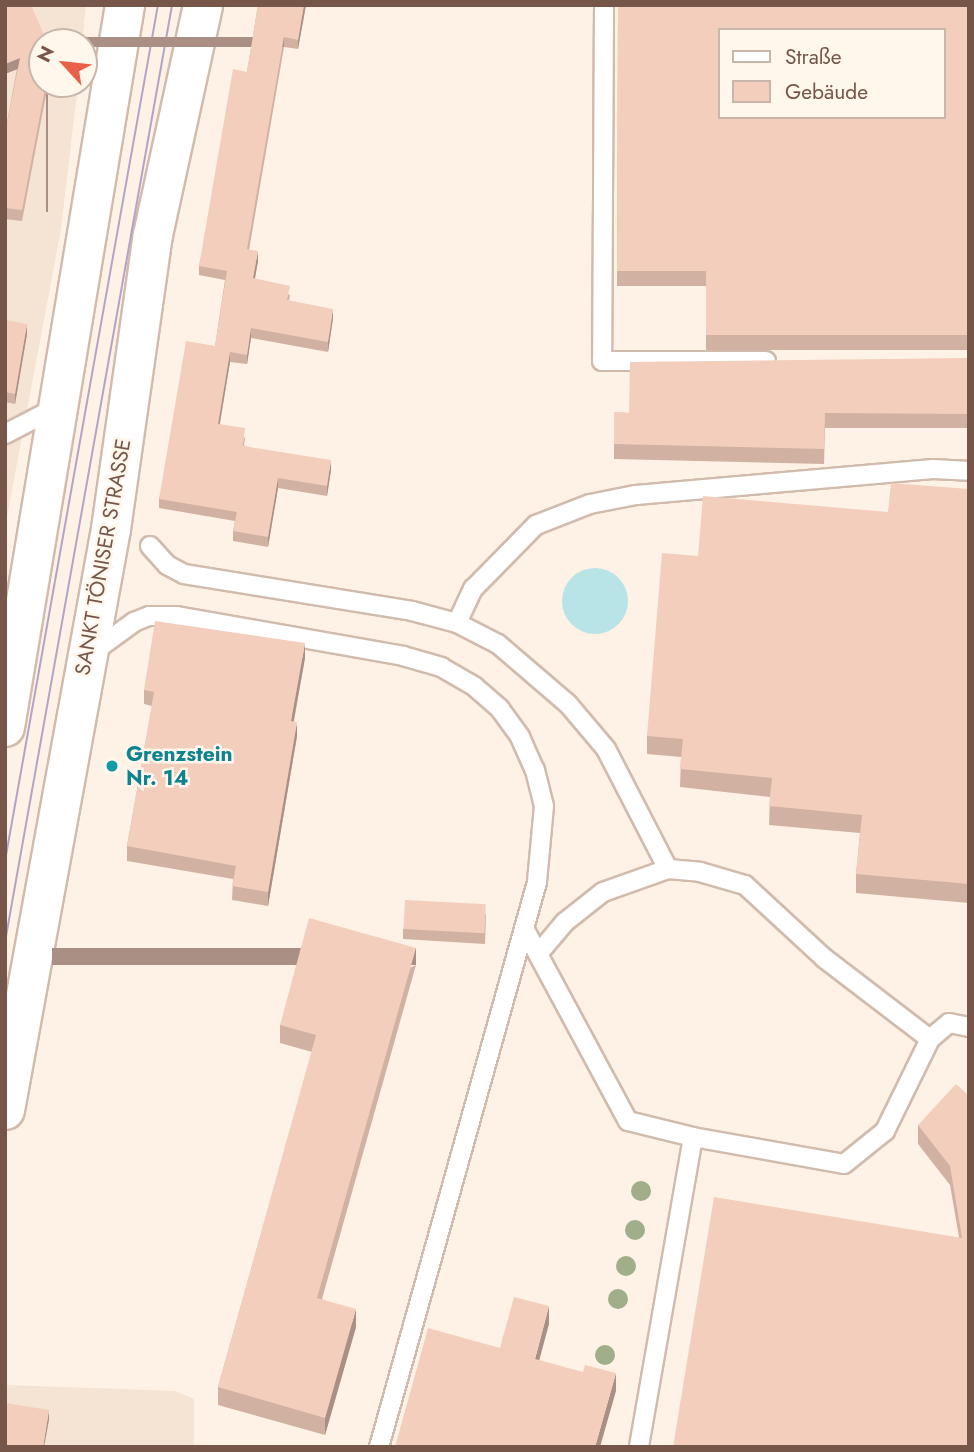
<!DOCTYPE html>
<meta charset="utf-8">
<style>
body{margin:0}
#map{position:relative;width:974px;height:1452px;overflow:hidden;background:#fdf2e5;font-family:Jost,sans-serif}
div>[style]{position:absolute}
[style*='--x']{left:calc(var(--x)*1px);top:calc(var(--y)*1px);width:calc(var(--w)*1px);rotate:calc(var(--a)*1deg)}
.residential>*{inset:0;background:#f5e3d3}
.water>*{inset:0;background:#b9e4e7}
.round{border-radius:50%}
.roads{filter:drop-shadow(2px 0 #d1bbad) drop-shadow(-2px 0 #d1bbad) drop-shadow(0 2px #d1bbad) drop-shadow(0 -2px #d1bbad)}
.service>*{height:18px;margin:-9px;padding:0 9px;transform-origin:9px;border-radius:9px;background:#fff}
.secondary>*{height:38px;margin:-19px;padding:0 19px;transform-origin:19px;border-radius:19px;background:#fff}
.tram>*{height:2px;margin:-1px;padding:0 1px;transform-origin:1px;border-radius:1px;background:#b4a3c7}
.trees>*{width:20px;height:20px;margin:-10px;border-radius:50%;background:#a0ae89}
.wall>*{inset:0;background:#d1b1a2}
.shaded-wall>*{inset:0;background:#aa9084;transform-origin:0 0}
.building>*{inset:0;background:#f3cebc;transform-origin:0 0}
.dots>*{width:19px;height:19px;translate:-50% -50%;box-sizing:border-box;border:4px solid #fff6ec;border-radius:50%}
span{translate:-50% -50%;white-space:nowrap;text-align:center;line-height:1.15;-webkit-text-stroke:5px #fff6ec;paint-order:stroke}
.street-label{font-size:21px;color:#765649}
.culture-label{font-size:21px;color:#0d838f;font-weight:700}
.left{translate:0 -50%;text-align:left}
.frame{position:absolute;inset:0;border:7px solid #765649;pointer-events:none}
.legend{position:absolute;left:718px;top:28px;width:228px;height:91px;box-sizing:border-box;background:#fff6ec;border:2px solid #c8b6ab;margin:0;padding:9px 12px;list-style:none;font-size:21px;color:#765649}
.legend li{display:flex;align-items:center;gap:14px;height:35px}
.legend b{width:35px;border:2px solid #c8b6ab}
.north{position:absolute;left:28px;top:28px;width:70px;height:70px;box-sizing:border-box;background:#fff6ec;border:2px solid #c8b6ab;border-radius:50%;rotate:297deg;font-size:19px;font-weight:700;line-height:28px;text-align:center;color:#765649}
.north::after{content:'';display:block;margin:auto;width:24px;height:32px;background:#e96048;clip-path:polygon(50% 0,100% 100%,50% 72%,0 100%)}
</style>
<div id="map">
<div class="residential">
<div style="clip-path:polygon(5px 5px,86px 5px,82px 42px,42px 42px,42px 84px,78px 84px,61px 229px,5px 527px)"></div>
<div style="clip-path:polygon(5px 1385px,175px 1391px,194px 1399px,194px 1447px,5px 1447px)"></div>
</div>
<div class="water">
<div class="round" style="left:562px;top:568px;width:66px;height:66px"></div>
</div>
<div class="roads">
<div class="service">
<div style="--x:604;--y:5;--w:356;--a:90.3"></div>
<div style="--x:602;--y:361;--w:164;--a:0"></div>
<div style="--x:5;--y:434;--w:59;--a:-27.4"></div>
<div style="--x:150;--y:546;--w:25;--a:48"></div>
<div style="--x:167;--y:565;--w:19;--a:28"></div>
<div style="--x:184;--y:574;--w:231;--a:9.2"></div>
<div style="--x:412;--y:611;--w:47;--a:14.9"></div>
<div style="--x:457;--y:623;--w:46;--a:27.1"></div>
<div style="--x:498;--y:644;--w:92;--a:40.6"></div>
<div style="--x:568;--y:704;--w:59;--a:49.8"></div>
<div style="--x:606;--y:749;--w:135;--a:62.7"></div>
<div style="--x:457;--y:623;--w:38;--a:-65"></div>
<div style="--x:473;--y:589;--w:90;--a:-45.5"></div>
<div style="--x:536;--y:525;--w:58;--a:-21.3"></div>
<div style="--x:590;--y:504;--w:47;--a:-11.1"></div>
<div style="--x:636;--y:495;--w:298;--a:-5"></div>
<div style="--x:933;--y:469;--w:36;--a:3"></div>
<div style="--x:93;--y:652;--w:51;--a:-36.2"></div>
<div style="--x:134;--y:622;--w:16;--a:-22"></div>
<div style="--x:149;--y:616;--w:28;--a:0"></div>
<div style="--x:177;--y:616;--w:230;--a:10"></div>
<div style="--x:403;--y:656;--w:40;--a:16"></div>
<div style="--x:441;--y:667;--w:39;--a:30"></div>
<div style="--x:475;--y:687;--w:33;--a:41"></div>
<div style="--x:500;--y:709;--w:34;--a:54"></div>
<div style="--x:520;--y:737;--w:36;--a:66"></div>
<div style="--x:535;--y:770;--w:37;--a:76"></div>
<div style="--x:544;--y:806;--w:76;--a:95.3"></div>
<div style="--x:537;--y:882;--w:587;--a:105.62"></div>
<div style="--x:525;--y:930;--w:217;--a:61.7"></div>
<div style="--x:628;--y:1121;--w:67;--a:13.8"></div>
<div style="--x:693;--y:1137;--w:315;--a:99.9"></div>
<div style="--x:538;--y:954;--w:42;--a:-49.8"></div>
<div style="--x:565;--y:922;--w:48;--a:-38.3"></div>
<div style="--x:603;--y:892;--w:69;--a:-19.5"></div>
<div style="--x:668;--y:869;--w:32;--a:5"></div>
<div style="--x:700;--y:872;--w:47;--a:16.1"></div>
<div style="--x:745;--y:885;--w:108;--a:42.7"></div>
<div style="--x:824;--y:958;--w:133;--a:37.4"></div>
<div style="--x:930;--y:1039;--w:25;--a:-40"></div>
<div style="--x:949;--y:1023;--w:20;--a:11"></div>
<div style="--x:693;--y:1137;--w:153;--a:10.1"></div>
<div style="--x:844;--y:1164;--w:53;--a:-38.8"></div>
<div style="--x:885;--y:1131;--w:102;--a:-63.9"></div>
</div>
<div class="secondary">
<div style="--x:5;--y:727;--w:732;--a:-80.56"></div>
<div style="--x:5;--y:1110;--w:591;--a:-79.66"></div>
<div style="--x:111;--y:529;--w:297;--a:-81.9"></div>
<div style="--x:153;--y:235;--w:235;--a:-77.7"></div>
</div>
</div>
<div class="tram">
<div style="--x:5;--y:861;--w:870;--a:-79.87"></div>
<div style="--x:5;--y:942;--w:952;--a:-79.89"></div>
</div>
<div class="trees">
<div style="left:641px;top:1191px"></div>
<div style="left:635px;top:1230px"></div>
<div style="left:626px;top:1266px"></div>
<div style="left:618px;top:1299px"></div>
<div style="left:605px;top:1355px"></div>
</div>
<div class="wall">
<div style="clip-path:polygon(5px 5px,42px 84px,48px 84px,22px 221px,5px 219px,5px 133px,17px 69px,5px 74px)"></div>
<div style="clip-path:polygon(258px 5px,306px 5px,298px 49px,284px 47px,249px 250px,258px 261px,255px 279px,290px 295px,289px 301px,333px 318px,328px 352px,251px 338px,247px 364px,230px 362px,220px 424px,245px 438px,244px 446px,331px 470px,327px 496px,278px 488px,268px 547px,233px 541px,233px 531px,235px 521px,159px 508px,159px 499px,215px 346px,225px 280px,199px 275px,199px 266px,247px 72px)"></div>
<div style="clip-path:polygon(618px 5px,969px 5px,969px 350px,706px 350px,706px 286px,617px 286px)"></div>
<div style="clip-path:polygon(5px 320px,27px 334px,15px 404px,5px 402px)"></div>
<div style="clip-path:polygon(969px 358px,969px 428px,825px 428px,824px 464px,614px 459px,614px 412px,629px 413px)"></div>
<div style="clip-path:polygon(969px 489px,969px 903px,856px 893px,856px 874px,860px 833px,769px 825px,770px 797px,680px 787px,681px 757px,647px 754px,647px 736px,698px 556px,888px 512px)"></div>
<div style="clip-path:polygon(305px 658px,294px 721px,297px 736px,268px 906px,232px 900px,233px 879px,127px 861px,127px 846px,152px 706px,144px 704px,144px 690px)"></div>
<div style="clip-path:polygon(486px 914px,485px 944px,403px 939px,403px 929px)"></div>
<div style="clip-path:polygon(416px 965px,322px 1299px,356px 1327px,325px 1435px,218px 1405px,218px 1387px,312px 1052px,280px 1043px,280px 1025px)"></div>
<div style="clip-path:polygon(969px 1096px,969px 1447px,959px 1237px,950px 1185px,918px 1144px,918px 1125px)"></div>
</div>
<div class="shaded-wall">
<div style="clip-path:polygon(304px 5px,306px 5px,298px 49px,298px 40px)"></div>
<div style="left:284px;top:37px;width:10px;height:215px;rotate:90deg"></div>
<div style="clip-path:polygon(20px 58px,20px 68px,5px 74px,5px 64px)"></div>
<div style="left:46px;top:84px;width:2px;height:128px"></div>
<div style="clip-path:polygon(258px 251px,258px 261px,253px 288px,253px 278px)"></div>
<div style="clip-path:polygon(333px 309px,333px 318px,328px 352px,328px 342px)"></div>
<div style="clip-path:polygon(27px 324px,27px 334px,15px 404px,15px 394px)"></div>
<div style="clip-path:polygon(251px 328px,251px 338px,247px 364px,247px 355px)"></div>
<div style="clip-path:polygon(230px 352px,230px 362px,218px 433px,218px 424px)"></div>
<div style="clip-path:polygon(331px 460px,331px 470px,327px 496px,327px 486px)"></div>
<div style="clip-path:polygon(278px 478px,278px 488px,268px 547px,268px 537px)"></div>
<div style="clip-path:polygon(305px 643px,305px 658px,291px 735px,291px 721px)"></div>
<div style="clip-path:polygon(297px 722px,297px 736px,268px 906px,268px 892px)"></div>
<div style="left:416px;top:948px;width:17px;height:364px;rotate:90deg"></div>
<div style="clip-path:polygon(549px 1306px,549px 1324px,535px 1376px,535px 1359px)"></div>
<div style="clip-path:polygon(356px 1309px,356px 1327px,325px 1435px,325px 1418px)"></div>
<div style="clip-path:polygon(616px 1373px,616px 1391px,600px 1447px,595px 1447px)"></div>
<div style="clip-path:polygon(49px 1410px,49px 1420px,44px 1447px,43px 1447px)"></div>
</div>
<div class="building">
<div style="clip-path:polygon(5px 5px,31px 5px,47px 42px,42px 42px,42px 84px,46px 84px,22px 210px,5px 208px,5px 133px,20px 58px,5px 64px)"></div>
<div style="clip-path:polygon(258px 5px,304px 5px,298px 40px,284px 37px,247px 249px,258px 251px,253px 278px,290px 286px,287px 300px,333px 309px,328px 342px,251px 328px,247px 355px,230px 352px,218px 424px,245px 428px,243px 446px,331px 460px,327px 486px,278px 478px,268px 537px,233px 531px,237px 512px,159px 499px,186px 341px,215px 346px,227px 271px,199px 266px,233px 69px,247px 72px)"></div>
<div style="clip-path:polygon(evenodd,618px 5px,969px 5px,969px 335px,706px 335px,706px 271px,617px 271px,618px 5px,720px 30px,944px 30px,944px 117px,720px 117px,720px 30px)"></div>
<div style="clip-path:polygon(5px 320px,27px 324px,15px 394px,5px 392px)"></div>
<div style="clip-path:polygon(969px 358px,969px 414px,825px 413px,824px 449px,614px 444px,614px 412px,629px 413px,630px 362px)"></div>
<div style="clip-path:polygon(891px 483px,969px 489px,969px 884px,856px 874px,862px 815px,769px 806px,772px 778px,680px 769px,683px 739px,647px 736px,662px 553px,698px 556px,703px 496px,888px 512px)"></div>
<div style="clip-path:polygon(155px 621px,305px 643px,291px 721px,297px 722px,268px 892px,232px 886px,236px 866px,127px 846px,154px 692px,144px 690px)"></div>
<div style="left:405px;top:900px;width:81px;height:29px;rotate:3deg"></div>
<div style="clip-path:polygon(309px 918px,416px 948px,317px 1298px,356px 1309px,325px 1418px,218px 1387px,316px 1035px,280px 1025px)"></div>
<div style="clip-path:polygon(956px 1084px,969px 1096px,969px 1447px,673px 1447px,714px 1197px,962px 1238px,950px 1166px,918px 1125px)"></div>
<div style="clip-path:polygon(514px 1297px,549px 1306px,535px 1359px,583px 1372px,585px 1365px,616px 1373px,595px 1447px,395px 1447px,428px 1328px,500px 1348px)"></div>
<div style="clip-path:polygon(5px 1403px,49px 1410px,43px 1447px,5px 1447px)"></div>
</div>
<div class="dots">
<div style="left:112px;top:766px;background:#0f9aa8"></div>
</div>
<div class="street-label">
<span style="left:103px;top:557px;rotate:-80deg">SANKT TÖNISER STRASSE</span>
</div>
<div class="culture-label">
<span class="left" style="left:126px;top:766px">Grenzstein<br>Nr. 14</span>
</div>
<div class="frame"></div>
<ul class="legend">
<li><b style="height:9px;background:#fff"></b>Straße</li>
<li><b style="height:19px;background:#f3cebc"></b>Gebäude</li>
</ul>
<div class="north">N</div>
</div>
